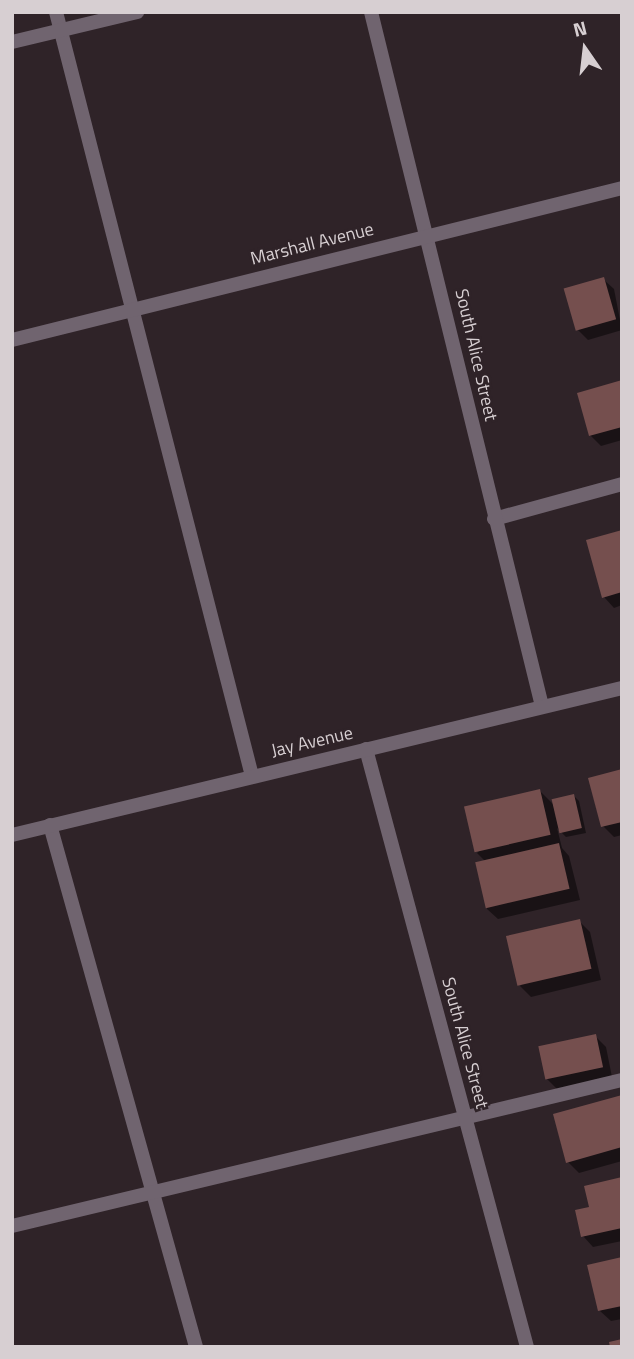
<!DOCTYPE html>
<style>
body{margin:0}
#map{position:relative;width:634px;height:1359px;overflow:hidden;background:#2f2328;font-family:"Titillium Web",sans-serif}
div>[style]{position:absolute}
[style*='--x']{left:calc(var(--x)*1px);top:calc(var(--y)*1px);width:calc(var(--w)*1px);rotate:calc(var(--a)*1deg)}
.shadow>*{inset:0;background:#0007}
.building>*{inset:0;background:#754f4e;transform-origin:0 0}
.lane>*{height:14px;margin:-7px;padding:0 7px;transform-origin:7px;border-radius:7px;background:#70646f}
.street>*{height:14px;margin:-7px;padding:0 7px;transform-origin:7px;border-radius:7px;background:#70646f}
span{translate:-50% -50%;white-space:nowrap;text-align:center;line-height:1.15;-webkit-text-stroke:5px #2f2328;paint-order:stroke}
.street-label{font-size:18px;color:#d7cfd2}
.frame{position:absolute;inset:0;border:14px solid #d7cfd2;pointer-events:none}
.north{position:absolute;left:550px;top:14px;width:70px;height:70px;-webkit-text-stroke:5px #2f2328;paint-order:stroke;rotate:346deg;font-size:19px;font-weight:700;line-height:28px;text-align:center;color:#d7cfd2}
.north::after{content:'';display:block;margin:auto;width:24px;height:32px;background:#d7cfd2;clip-path:polygon(50% 0,100% 100%,50% 72%,0 100%)}
</style>
<div id="map">
<div class="shadow">
<div style="clip-path:polygon(603px 279px,614px 289px,622px 330px,588px 340px,577px 329px)"></div>
<div style="clip-path:polygon(622px 382px,622px 440px,601px 446px,590px 435px)"></div>
<div style="clip-path:polygon(622px 532px,622px 605px,614px 608px,604px 597px)"></div>
<div style="clip-path:polygon(622px 770px,622px 835px,614px 837px,603px 826px)"></div>
<div style="clip-path:polygon(540px 791px,555px 806px,574px 796px,579px 801px,586px 833px,566px 837px,557px 828px,562px 848px,569px 856px,580px 900px,498px 919px,487px 909px,486px 862px,477px 853px)"></div>
<div style="clip-path:polygon(579px 921px,590px 932px,601px 980px,531px 997px,520px 986px)"></div>
<div style="clip-path:polygon(595px 1036px,606px 1047px,612px 1077px,557px 1089px,546px 1078px)"></div>
<div style="clip-path:polygon(622px 1097px,622px 1161px,579px 1173px,568px 1162px)"></div>
<div style="clip-path:polygon(622px 1178px,622px 1241px,593px 1247px,583px 1236px,591px 1208px)"></div>
<div style="clip-path:polygon(622px 1259px,622px 1319px,611px 1321px,600px 1311px)"></div>
</div>
<div class="building">
<div style="left:604px;top:277px;width:44px;height:42px;rotate:74deg"></div>
<div style="clip-path:polygon(622px 380px,622px 427px,589px 436px,577px 393px)"></div>
<div style="clip-path:polygon(622px 530px,622px 592px,602px 598px,586px 540px)"></div>
<div style="clip-path:polygon(622px 769px,622px 822px,601px 827px,588px 778px)"></div>
<div style="left:540px;top:789px;width:47px;height:78px;rotate:77deg"></div>
<div style="left:574px;top:794px;width:35px;height:23px;rotate:77deg"></div>
<div style="left:559px;top:843px;width:47px;height:86px;rotate:77deg"></div>
<div style="left:580px;top:919px;width:51px;height:76px;rotate:77deg"></div>
<div style="left:596px;top:1034px;width:34px;height:59px;rotate:78deg"></div>
<div style="clip-path:polygon(622px 1095px,622px 1147px,566px 1163px,553px 1114px)"></div>
<div style="clip-path:polygon(622px 1177px,622px 1228px,581px 1237px,575px 1210px,589px 1207px,584px 1186px)"></div>
<div style="clip-path:polygon(622px 1257px,622px 1306px,598px 1311px,587px 1265px)"></div>
<div style="clip-path:polygon(622px 1339px,622px 1347px,610px 1347px,609px 1342px)"></div>
</div>
<div class="lane">
<div style="--x:56;--y:12;--w:789;--a:75.61"></div>
<div style="--x:12;--y:42;--w:129;--a:-13.5"></div>
<div style="--x:494;--y:519;--w:133;--a:-15.3"></div>
<div style="--x:50;--y:825;--w:542;--a:74.37"></div>
<div style="--x:12;--y:1226;--w:627;--a:-13.46"></div>
</div>
<div class="street">
<div style="--x:371;--y:12;--w:715;--a:76.16"></div>
<div style="--x:12;--y:340;--w:629;--a:-13.99"></div>
<div style="--x:366;--y:749;--w:619;--a:74.93"></div>
<div style="--x:12;--y:835;--w:627;--a:-13.55"></div>
</div>
<div class="street-label">
<span style="left:312px;top:244px;rotate:-14deg">Marshall Avenue</span>
<span style="left:476px;top:355px;rotate:77deg">South Alice Street</span>
<span style="left:312px;top:742px;rotate:-13deg">Jay Avenue</span>
<span style="left:465px;top:1043px;rotate:75deg">South Alice Street</span>
</div>
<div class="frame"></div>
<div class="north">N</div>
</div>
